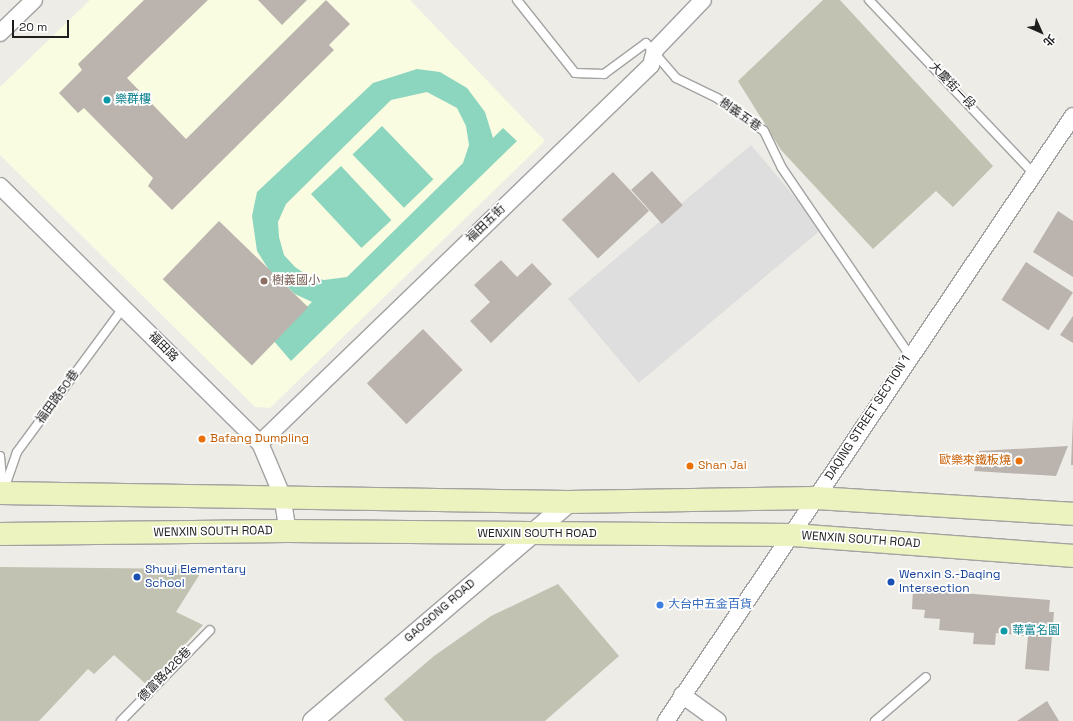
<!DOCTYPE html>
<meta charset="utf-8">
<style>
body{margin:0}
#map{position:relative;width:1073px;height:721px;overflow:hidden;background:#eeece6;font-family:"Space Grotesk","Noto Sans TC",sans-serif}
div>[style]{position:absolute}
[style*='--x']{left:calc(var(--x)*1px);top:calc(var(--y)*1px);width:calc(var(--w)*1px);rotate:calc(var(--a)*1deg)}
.education>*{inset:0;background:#fafce1}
.construction>*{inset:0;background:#c1c2b2}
.pitch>*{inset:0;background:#8cd5be;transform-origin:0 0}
.parking>*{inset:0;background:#dedede;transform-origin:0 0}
.building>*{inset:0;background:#bbb4ae;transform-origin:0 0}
.roads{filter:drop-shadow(1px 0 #a2a2a2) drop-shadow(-1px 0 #a2a2a2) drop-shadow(0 1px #a2a2a2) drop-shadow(0 -1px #a2a2a2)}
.service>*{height:8px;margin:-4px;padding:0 4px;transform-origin:4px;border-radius:4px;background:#fff}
.minor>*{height:16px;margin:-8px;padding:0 8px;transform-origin:8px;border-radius:8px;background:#fff}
.tertiary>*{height:19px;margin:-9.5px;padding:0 9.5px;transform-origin:9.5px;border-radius:9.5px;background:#fff}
.secondary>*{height:22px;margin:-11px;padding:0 11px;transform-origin:11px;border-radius:11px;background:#edf3bf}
.dots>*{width:11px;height:11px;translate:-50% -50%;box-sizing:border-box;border:2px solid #fff;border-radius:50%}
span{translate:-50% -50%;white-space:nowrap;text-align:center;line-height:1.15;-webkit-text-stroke:3.5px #fff;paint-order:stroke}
.street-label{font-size:12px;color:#1e1e1e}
.culture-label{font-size:12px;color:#0d838f}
.left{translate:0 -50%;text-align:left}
.education-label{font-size:12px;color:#785e54}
.food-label{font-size:12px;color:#c56008}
.right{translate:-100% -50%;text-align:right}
.transit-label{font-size:12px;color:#164399}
.shop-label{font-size:12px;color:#366cbe}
.north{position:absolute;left:1021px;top:12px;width:40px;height:40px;-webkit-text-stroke:3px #fff;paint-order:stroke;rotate:135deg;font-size:11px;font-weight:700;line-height:16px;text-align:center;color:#1e1e1e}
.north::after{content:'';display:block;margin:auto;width:14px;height:18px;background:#1e1e1e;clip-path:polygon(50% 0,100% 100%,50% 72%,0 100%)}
.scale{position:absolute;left:12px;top:20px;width:57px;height:18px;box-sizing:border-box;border:2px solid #1e1e1e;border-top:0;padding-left:5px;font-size:12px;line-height:14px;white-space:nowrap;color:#1e1e1e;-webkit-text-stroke:3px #fff;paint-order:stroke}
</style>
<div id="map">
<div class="education">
<div style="clip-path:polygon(90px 0,410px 0,545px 141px,270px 408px,255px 407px,0 155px,0 87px)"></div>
</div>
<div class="construction">
<div style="clip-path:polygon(823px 0,840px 0,993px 166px,953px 207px,936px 191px,873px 249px,781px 150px,738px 81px)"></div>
<div style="clip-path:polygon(0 567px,203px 569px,176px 612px,203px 625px,147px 685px,114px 655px,94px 674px,88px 669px,39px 721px,0 721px)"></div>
<div style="clip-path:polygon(558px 584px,619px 656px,545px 721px,404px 721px,384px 699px,434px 656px,491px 616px)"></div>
</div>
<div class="pitch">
<div style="clip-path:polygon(evenodd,417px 69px,440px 72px,467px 88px,485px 112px,493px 138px,503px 128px,517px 141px,291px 361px,273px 340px,312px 302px,295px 294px,269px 270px,257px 251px,252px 216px,257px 192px,373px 83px,417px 69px,427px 92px,457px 108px,466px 126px,469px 145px,463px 163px,347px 277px,324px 280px,310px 277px,295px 267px,284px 255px,279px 237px,278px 222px,286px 204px,391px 100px,427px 92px)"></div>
<div style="left:382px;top:126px;width:74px;height:41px;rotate:46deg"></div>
<div style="left:341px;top:166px;width:74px;height:41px;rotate:47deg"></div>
</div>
<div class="parking">
<div style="left:751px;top:145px;width:110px;height:239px;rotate:50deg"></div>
</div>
<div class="building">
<div style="clip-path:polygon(144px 0,208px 0,127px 78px,186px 139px,326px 0,350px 24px,329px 45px,334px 50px,172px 210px,148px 186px,153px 178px,84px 108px,78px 113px,59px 93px,82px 70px,78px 64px)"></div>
<div style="clip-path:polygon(258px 0,307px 0,282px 25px)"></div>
<div style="left:652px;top:171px;width:46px;height:28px;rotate:48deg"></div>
<div style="left:613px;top:172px;width:53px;height:70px;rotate:47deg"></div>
<div style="clip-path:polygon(1058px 211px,1073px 221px,1073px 277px,1033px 252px)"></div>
<div style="left:219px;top:221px;width:124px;height:81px;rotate:44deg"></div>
<div style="clip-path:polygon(501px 260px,517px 277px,532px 263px,552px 284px,491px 343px,470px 321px,490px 302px,474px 285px)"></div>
<div style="left:1026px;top:262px;width:56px;height:45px;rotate:33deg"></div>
<div style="clip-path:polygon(1073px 316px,1073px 343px,1060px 335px)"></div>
<div style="left:423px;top:329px;width:57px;height:78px;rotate:46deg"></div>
<div style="clip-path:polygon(1073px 417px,1073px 465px,1071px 465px)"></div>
<div style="clip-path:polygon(1068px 446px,1056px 476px,974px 471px,979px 451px)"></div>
<div style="clip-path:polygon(913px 589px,1050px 600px,1049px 612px,1054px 612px,1049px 671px,1025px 669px,1028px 636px,996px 633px,995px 645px,973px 644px,974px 633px,939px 630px,940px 619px,924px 618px,925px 610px,912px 609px)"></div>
<div style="clip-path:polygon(1047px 701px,1059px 721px,1017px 721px)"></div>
</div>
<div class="roads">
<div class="service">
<div style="--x:517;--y:0;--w:93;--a:51.5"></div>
<div style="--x:575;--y:73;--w:29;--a:2"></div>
<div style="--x:604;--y:74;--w:52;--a:-36.4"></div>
<div style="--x:646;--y:43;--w:46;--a:49.4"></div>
<div style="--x:676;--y:78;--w:46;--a:26"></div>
<div style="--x:717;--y:98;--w:57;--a:35.1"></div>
<div style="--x:764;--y:131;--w:41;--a:64.1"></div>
<div style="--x:782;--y:168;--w:225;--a:55.7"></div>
<div style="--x:869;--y:0;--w:240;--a:46.5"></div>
<div style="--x:0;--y:456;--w:32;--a:85"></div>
<div style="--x:3;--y:492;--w:42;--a:-70.7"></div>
<div style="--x:17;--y:452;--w:179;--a:-53.6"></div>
<div style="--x:121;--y:721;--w:127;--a:-45.6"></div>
<div style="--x:875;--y:721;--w:67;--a:-40.8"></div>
</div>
<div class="minor">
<div style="--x:0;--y:33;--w:47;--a:-44.1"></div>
<div style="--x:0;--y:186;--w:366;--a:44.7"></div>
<div style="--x:260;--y:443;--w:56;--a:67.1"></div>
<div style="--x:282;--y:495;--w:36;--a:81"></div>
<div style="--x:260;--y:443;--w:544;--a:-44.03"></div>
<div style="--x:651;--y:65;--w:16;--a:-75"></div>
<div style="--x:655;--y:50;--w:69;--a:-46.2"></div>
<div style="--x:682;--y:695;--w:44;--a:35.8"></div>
<div style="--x:666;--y:721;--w:729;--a:-56.07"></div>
</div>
<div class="tertiary">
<div style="--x:312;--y:721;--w:337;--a:-40.5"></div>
</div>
<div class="secondary">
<div style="--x:0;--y:493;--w:568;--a:0.91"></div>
<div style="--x:568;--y:502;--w:247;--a:-0.9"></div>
<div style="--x:815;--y:498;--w:258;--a:3.5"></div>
<div style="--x:0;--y:534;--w:288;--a:-0.6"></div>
<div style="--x:288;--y:531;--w:506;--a:0.45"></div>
<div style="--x:794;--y:535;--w:280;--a:4.3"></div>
</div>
</div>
<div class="dots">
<div style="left:107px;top:100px;background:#0f9aa8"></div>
<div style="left:264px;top:281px;background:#8d6e63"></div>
<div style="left:202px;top:439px;background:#e8710a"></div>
<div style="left:1019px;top:461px;background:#e8710a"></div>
<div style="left:690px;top:466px;background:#e8710a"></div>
<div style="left:137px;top:577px;background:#1a4fb4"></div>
<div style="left:891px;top:582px;background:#1a4fb4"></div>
<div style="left:660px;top:605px;background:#3f7fe0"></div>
<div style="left:1004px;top:631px;background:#0f9aa8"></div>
</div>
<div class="street-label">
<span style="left:952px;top:86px;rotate:46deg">大慶街一段</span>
<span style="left:740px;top:115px;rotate:35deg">樹義五巷</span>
<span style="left:486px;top:224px;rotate:-44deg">福田五街</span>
<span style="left:163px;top:347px;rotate:45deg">福田路</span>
<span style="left:58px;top:397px;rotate:-54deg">福田路50巷</span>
<span style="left:868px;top:418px;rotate:-57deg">DAQING STREET SECTION 1</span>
<span style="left:213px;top:532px;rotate:-1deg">WENXIN SOUTH ROAD</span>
<span style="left:537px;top:534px">WENXIN SOUTH ROAD</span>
<span style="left:861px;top:540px;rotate:4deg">WENXIN SOUTH ROAD</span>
<span style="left:440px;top:611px;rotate:-41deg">GAOGONG ROAD</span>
<span style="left:165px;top:675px;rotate:-46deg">德富路426巷</span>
</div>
<div class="culture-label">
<span class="left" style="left:115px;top:100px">樂群樓</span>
<span class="left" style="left:1012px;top:631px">華富名園</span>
</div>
<div class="education-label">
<span class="left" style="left:272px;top:281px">樹義國小</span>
</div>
<div class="food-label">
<span class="left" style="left:210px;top:439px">Bafang Dumpling</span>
<span class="right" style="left:1011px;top:461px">歐樂來鐵板燒</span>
<span class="left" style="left:698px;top:466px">Shan Jai</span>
</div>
<div class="transit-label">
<span class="left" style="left:145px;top:577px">Shuyi Elementary<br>School</span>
<span class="left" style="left:899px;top:582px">Wenxin S.-Daqing<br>Intersection</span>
</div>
<div class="shop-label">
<span class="left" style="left:668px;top:605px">大台中五金百貨</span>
</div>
<div class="north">北</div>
<div class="scale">20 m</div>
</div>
